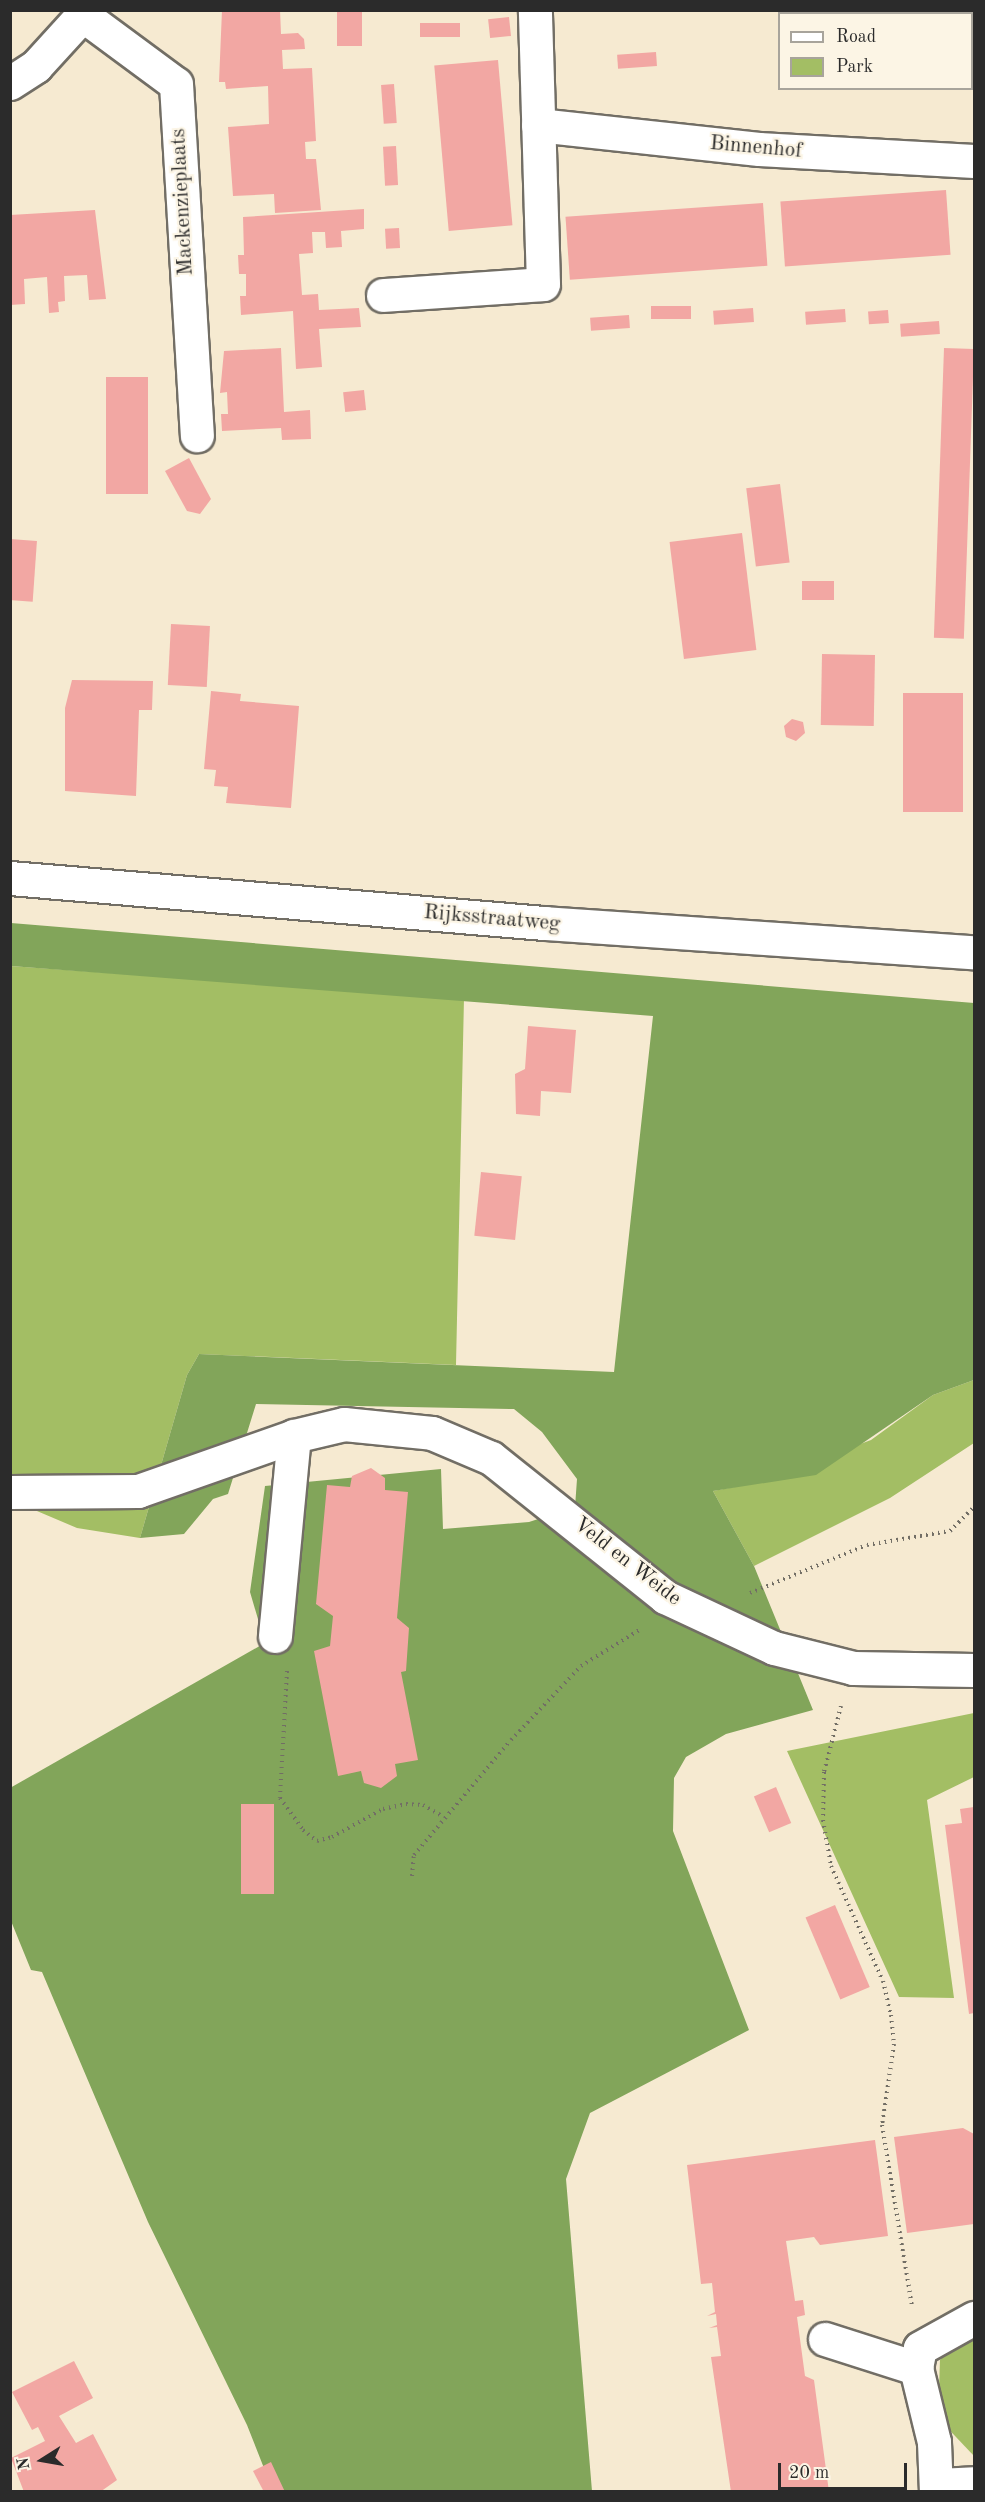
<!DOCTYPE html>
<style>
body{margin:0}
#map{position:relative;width:985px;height:2502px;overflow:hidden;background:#f6ead1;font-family:"Old Standard TT",serif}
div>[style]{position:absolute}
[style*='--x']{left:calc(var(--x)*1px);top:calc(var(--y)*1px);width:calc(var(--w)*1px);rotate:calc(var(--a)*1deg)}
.green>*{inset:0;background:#a3be64}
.forest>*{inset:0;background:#82a55a}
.building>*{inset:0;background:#f2a7a3;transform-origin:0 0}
.path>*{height:4px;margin-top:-2px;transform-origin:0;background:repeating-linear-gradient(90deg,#726e65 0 1.5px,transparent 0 6px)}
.roads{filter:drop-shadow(2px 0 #726e65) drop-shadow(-2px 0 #726e65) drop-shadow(0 2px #726e65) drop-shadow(0 -2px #726e65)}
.minor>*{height:33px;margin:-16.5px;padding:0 16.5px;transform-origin:16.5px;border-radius:16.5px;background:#fff}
.secondary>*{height:33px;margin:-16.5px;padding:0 16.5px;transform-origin:16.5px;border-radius:16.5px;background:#fff}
span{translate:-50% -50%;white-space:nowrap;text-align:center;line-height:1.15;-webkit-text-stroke:4.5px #fcf5e5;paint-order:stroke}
.street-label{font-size:21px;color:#2b2b2b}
.frame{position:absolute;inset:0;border:12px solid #2b2b2b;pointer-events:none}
.legend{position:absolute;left:778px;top:12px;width:195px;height:78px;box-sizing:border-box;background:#fcf5e5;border:2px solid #a8a49b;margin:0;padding:8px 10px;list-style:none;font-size:18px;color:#2b2b2b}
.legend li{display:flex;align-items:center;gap:12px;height:30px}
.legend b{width:30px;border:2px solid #a8a49b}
.north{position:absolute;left:12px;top:2430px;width:60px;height:60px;-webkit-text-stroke:4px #fcf5e5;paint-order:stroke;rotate:259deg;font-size:16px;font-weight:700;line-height:24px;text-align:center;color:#2b2b2b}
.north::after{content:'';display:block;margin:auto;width:21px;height:27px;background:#2b2b2b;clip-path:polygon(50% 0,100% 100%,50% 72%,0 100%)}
.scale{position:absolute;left:778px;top:2463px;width:129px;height:27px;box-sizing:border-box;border:3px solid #2b2b2b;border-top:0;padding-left:8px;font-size:18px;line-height:21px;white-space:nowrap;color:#2b2b2b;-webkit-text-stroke:4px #fcf5e5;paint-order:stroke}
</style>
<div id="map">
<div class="green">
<div style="clip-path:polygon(10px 966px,464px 998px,456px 1365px,199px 1354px,187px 1375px,140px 1538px,77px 1528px,11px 1500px)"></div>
<div style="clip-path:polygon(974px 1380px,974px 1443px,890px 1498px,754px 1566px,713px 1491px,755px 1483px,871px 1440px,933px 1395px)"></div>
<div style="clip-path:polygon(974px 1713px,974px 1777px,927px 1800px,954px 1998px,899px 1997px,787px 1751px)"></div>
<div style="clip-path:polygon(974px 2335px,974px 2456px,938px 2418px,940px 2360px,954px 2341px)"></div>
</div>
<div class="forest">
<div style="clip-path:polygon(11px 923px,974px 1003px,974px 1380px,933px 1395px,816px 1475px,713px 1491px,754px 1566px,813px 1710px,726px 1734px,686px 1757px,674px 1778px,673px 1831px,749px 2030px,590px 2113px,566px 2179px,592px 2491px,273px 2491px,247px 2425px,148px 2222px,42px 1972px,31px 1970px,11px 1921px,10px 1788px,265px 1643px,250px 1592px,265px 1486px,441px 1469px,443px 1529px,529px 1522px,575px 1507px,577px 1479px,542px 1432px,514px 1409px,256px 1404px,228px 1494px,213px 1499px,184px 1534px,140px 1538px,187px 1375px,199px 1354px,614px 1372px,653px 1016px,11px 966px)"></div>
</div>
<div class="building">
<div style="clip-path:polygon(222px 10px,280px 10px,281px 34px,298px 33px,304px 39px,305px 49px,282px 50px,283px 69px,312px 68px,316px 141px,305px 142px,306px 159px,316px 159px,321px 210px,275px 213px,274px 194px,233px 196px,228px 127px,269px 124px,268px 86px,226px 89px,225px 82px,219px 82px)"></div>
<div style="left:337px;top:10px;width:25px;height:36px"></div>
<div style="clip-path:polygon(927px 10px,967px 10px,927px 14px)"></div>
<div style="left:509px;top:17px;width:19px;height:21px;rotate:84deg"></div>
<div style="left:460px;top:23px;width:14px;height:40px;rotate:90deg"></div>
<div style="left:656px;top:52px;width:14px;height:39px;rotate:86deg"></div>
<div style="left:498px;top:60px;width:166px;height:64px;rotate:85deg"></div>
<div style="left:394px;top:84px;width:39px;height:13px;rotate:86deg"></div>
<div style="left:396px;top:146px;width:39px;height:13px;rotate:87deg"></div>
<div style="left:946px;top:190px;width:65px;height:166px;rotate:86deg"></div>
<div style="left:763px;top:203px;width:63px;height:198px;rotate:86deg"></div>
<div style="clip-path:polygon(364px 209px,364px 229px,341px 231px,342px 247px,326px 248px,325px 232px,312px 232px,313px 253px,299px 254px,302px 295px,318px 294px,319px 310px,359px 308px,361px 327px,319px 329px,322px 367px,296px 369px,293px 311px,241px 315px,240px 296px,246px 296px,246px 274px,239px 274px,238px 255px,244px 255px,243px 217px)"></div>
<div style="clip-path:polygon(95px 210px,106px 299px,89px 300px,87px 275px,64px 276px,65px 301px,58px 302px,59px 312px,49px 313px,47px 277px,24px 279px,25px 304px,10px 305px,10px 215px)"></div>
<div style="left:399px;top:228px;width:20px;height:14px;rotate:87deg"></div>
<div style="left:691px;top:306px;width:13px;height:40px;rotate:90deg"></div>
<div style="left:753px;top:308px;width:14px;height:40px;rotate:86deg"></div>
<div style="left:845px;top:309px;width:13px;height:40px;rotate:86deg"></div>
<div style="left:888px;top:310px;width:13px;height:20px;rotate:86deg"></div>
<div style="left:629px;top:315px;width:13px;height:39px;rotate:86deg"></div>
<div style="left:939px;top:321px;width:13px;height:39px;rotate:86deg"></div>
<div style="clip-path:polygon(281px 348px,284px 412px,310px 410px,311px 439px,282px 440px,281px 428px,222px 431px,221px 414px,228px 414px,227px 392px,220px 393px,224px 351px)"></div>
<div style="left:944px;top:348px;width:30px;height:290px;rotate:2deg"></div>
<div style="left:106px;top:377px;width:42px;height:117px"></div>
<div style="left:364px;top:390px;width:20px;height:21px;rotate:84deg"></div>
<div style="clip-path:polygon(189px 458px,211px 499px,200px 514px,187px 511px,165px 471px)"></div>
<div style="left:780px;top:484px;width:79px;height:34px;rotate:83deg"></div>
<div style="left:742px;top:533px;width:118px;height:73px;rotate:83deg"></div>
<div style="left:10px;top:539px;width:27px;height:61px;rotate:4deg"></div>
<div style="left:802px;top:581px;width:32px;height:19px"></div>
<div style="left:171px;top:624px;width:39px;height:61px;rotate:3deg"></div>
<div style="left:822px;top:654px;width:53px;height:71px;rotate:1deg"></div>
<div style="clip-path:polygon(72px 680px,153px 681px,152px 710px,139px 710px,136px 796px,65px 791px,65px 708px)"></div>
<div style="clip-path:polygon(211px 691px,241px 694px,240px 701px,299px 706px,291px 808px,226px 803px,228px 787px,214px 786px,216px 770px,204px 769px)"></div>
<div style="left:903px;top:693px;width:60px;height:119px"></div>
<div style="clip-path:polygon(792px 719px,803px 722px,805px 733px,796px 741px,786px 737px,784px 726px)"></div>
<div style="clip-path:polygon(528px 1026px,576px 1030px,571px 1093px,541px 1091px,540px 1116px,516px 1114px,515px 1074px,525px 1069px)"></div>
<div style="left:481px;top:1172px;width:41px;height:64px;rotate:6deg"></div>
<div style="clip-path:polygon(371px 1468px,385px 1478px,385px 1490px,408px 1492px,397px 1618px,409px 1628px,406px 1671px,401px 1672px,418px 1760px,395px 1764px,397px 1776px,381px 1788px,364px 1783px,361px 1771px,338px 1776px,314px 1651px,330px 1646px,333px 1616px,316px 1604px,327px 1485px,350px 1487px,352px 1476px)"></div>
<div style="left:776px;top:1787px;width:39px;height:24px;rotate:67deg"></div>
<div style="left:241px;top:1804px;width:33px;height:90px"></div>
<div style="clip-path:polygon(974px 1807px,974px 2013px,969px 2014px,945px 1825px,962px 1823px,960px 1809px)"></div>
<div style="left:835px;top:1905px;width:89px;height:32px;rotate:67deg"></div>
<div style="clip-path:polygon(963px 2128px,974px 2134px,974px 2224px,907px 2233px,894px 2137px)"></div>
<div style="clip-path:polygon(875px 2140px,888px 2236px,820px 2245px,814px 2237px,786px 2241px,795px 2301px,803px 2300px,805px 2315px,797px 2317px,805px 2376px,814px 2380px,829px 2492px,731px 2492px,711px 2357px,721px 2356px,717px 2327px,709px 2328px,717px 2325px,716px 2314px,707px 2316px,715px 2312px,712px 2283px,701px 2284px,687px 2165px)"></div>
<div style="clip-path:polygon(74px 2361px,93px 2398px,59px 2416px,76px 2443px,93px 2434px,117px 2480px,100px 2492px,24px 2492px,11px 2458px,45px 2441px,38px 2427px,32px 2430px,12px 2392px)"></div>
<div style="clip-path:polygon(271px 2462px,285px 2492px,264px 2492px,253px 2471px)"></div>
</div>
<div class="path">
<div style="--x:750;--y:1593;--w:126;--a:-22.3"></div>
<div style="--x:867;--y:1545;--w:84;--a:-9.6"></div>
<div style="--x:950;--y:1531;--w:34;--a:-45"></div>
<div style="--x:287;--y:1671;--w:127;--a:93.2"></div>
<div style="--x:280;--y:1798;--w:39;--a:54"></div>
<div style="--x:303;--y:1830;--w:18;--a:38"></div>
<div style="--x:317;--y:1841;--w:16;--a:-15"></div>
<div style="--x:332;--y:1837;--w:58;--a:-28.8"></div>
<div style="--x:383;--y:1809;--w:24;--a:-12"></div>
<div style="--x:406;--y:1804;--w:17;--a:3"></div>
<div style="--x:423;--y:1805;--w:24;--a:30"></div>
<div style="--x:841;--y:1706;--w:68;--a:104.4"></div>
<div style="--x:824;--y:1772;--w:48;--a:91.2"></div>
<div style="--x:823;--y:1820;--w:47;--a:80.1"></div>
<div style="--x:831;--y:1866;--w:126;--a:65.7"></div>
<div style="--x:883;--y:1981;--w:35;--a:77"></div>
<div style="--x:891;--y:2015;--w:29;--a:84"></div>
<div style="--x:894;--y:2044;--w:82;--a:98.4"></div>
<div style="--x:882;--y:2125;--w:184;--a:80.6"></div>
<div style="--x:412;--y:1876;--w:21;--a:-85"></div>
<div style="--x:414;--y:1855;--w:150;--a:-49.9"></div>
<div style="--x:511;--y:1740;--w:102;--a:-46.6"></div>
<div style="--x:581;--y:1666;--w:70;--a:-31.7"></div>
</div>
<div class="roads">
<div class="minor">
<div style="--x:84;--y:16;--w:114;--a:36.5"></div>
<div style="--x:176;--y:84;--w:352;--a:86.6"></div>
<div style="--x:10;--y:83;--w:31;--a:-33"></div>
<div style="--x:36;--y:66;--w:76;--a:-47.7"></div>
<div style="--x:538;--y:125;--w:222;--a:6.2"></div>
<div style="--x:759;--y:149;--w:215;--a:3.2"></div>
<div style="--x:383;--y:295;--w:160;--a:-3.9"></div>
<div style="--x:543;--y:284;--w:274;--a:-91.7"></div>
<div style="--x:10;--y:1492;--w:128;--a:-0.4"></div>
<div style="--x:138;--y:1491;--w:165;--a:-19.4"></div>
<div style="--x:294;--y:1436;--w:51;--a:-13.5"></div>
<div style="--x:344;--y:1424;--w:88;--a:5.8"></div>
<div style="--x:432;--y:1433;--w:64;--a:23"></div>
<div style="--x:491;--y:1458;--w:223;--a:38.6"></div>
<div style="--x:665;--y:1597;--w:120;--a:25.1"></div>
<div style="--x:774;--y:1648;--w:81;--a:14.2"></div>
<div style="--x:853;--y:1668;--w:121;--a:0.9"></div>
<div style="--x:275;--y:1636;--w:201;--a:-84.6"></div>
<div style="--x:825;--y:2339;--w:96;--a:17.7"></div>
<div style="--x:938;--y:2485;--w:36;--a:-3"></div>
<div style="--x:936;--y:2492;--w:50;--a:-92.3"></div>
<div style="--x:934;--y:2442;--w:76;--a:-103.7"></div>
<div style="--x:916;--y:2368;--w:20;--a:-79"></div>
<div style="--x:920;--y:2348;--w:62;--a:-29.1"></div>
</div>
<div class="secondary">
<div style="--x:10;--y:878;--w:536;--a:4.82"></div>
<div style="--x:544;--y:923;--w:431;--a:3.9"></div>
</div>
</div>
<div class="street-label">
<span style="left:756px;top:148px;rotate:5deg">Binnenhof</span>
<span style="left:183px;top:202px;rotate:-93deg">Mackenzieplaats</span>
<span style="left:492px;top:919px;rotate:5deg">Rijksstraatweg</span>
<span style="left:627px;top:1562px;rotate:38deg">Veld en Weide</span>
</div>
<div class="frame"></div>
<ul class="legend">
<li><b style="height:8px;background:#fff"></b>Road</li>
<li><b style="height:16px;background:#a3be64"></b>Park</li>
</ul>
<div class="north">N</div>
<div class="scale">20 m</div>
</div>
